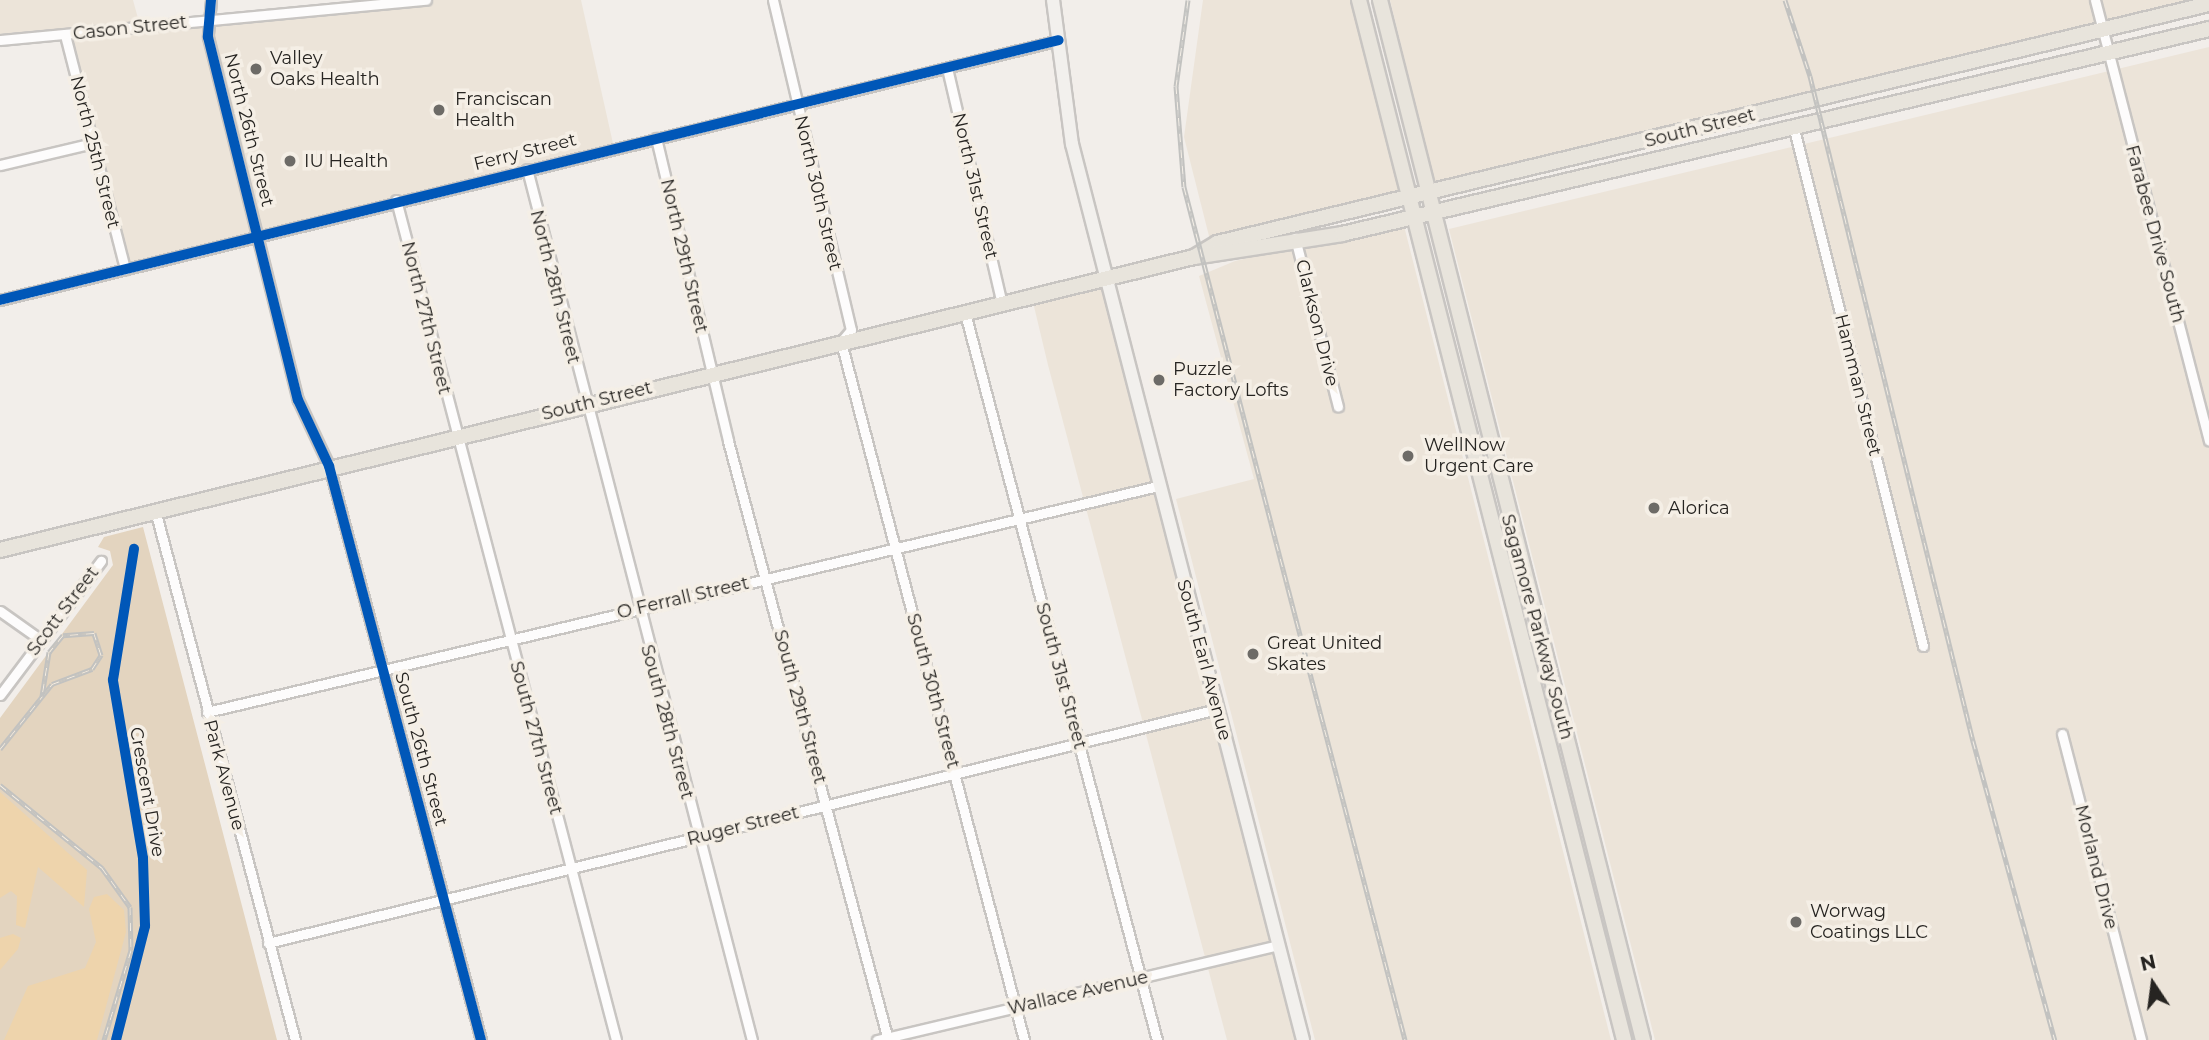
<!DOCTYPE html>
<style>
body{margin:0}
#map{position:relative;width:2209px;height:1040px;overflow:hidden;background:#f2eeea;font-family:Montserrat,sans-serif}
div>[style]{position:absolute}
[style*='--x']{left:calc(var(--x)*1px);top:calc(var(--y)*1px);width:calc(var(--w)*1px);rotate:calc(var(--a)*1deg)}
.built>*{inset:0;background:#ece4d9}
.green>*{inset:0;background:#e3d4bf}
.water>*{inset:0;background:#eed4ac}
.roads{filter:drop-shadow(2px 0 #c8c5c2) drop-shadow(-2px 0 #c8c5c2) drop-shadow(0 2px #c8c5c2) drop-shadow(0 -2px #c8c5c2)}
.street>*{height:9px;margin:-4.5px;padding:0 4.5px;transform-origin:4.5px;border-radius:4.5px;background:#fdfcfc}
.secondary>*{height:12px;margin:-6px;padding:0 6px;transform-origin:6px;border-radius:6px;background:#f2f0ed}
.primary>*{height:14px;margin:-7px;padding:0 7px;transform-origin:7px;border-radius:7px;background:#e8e4dc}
.rail>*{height:5px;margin-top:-2.5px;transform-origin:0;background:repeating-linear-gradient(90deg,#f5efe6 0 8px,#c2c2c0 0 16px);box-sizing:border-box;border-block:2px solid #c2c2c0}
.cycleway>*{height:10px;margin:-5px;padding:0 5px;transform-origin:5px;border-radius:5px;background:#0057b8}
.dots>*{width:19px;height:19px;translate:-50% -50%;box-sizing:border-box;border:4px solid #f5efe6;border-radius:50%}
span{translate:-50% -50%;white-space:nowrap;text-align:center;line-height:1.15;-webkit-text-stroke:7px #f5efe6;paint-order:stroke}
.street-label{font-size:18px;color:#262421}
.poi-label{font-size:18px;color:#262421}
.left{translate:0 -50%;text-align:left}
.north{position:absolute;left:2118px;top:949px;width:70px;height:70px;-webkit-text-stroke:5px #f5efe6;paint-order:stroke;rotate:347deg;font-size:19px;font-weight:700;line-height:28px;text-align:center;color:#262421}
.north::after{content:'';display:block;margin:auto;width:24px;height:32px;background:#262421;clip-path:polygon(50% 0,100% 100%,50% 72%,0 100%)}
</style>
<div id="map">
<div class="built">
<div style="clip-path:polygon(0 0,133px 0,139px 22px,0 34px)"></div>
<div style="clip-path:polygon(426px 0,581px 0,614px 148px,125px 269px,66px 35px)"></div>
<div style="clip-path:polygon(1203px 0,1359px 0,1408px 199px,1211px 244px,1184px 137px)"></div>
<div style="clip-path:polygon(1390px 0,2209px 0,1435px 185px)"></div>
<div style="clip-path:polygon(2209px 47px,2209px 1040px,1655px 1040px,1449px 229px)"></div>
<div style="clip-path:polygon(1403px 222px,1611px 1040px,1315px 1040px,1176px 499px,1254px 479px,1199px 276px,1235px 261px)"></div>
<div style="clip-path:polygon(1106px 279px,1303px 1040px,1227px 1040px,1048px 365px,1032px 298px)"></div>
</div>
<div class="green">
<div style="clip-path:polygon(143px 527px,277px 1040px,0 1040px,0 718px,113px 565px,110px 551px,98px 547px,104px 537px)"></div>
</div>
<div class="water">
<div style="clip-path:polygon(0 792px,87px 870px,84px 907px,38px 867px,25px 928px,16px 925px,17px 896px,11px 891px,0 898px)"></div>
<div style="clip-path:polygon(107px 894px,124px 910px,126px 932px,97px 1040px,4px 1040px,28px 986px,85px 968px,96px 942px,89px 909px,94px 897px)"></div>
<div style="clip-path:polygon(13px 934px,21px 938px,18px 949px,0 970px,0 938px)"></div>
</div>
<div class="roads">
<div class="street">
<div style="--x:211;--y:0;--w:37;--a:95"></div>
<div style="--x:208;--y:37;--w:374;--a:76.1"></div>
<div style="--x:298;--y:400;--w:73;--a:64.8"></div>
<div style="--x:329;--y:466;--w:594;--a:75.17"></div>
<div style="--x:773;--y:0;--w:339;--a:76.7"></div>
<div style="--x:851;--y:330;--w:16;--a:130"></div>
<div style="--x:841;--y:342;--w:722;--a:75.31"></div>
<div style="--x:2095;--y:0;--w:455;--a:75.5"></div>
<div style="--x:65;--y:35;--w:242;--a:75.6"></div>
<div style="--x:0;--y:40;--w:428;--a:-5.4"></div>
<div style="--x:947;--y:68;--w:242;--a:76.9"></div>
<div style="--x:1793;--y:125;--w:537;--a:75.99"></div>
<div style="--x:656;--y:138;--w:311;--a:76.6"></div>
<div style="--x:728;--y:441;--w:620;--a:75.04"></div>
<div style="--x:0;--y:165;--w:96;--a:-13.3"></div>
<div style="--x:527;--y:169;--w:900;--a:75.52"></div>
<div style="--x:396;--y:200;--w:868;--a:75.32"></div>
<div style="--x:1295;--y:238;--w:174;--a:75.7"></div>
<div style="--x:0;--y:300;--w:1090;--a:-13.79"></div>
<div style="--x:965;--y:313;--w:752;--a:75.21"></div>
<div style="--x:155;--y:510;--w:548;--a:75.2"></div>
<div style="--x:0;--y:611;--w:50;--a:35.3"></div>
<div style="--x:0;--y:695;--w:168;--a:-53"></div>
<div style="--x:207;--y:712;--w:977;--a:-13.37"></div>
<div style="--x:2062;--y:734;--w:316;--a:75.5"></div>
<div style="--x:268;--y:943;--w:977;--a:-13.85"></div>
<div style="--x:877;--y:1040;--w:412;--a:-13.3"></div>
</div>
<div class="secondary">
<div style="--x:1053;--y:0;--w:145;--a:82.5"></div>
<div style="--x:1072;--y:144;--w:925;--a:75.54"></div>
</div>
<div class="primary">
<div style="--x:1359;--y:0;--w:1073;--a:75.7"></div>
<div style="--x:1380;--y:0;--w:1073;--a:75.81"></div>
<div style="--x:1194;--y:257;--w:27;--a:-31"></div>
<div style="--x:1217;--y:243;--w:1020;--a:-13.55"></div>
<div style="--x:0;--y:550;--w:1229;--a:-13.79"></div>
<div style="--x:1194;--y:257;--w:150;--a:-8.8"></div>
<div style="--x:1342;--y:234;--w:891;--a:-13.3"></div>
</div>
</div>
<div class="rail">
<div style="--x:1188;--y:0;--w:87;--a:97.9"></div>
<div style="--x:1176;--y:86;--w:101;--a:85.5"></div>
<div style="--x:1184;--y:187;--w:881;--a:75.47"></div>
<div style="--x:1785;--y:0;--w:80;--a:71.8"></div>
<div style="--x:1810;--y:76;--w:685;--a:76.23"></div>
<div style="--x:1973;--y:741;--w:310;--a:74.7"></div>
<div style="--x:0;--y:749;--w:83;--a:-51.3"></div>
<div style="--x:52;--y:684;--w:43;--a:-20.6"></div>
<div style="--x:92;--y:669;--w:17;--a:-57"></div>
<div style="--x:101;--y:655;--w:23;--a:-108"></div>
<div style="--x:94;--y:633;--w:31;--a:176"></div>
<div style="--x:63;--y:635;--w:22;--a:129"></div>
<div style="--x:49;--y:652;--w:45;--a:99"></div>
<div style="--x:0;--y:785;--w:132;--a:39.1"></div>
<div style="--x:102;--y:868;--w:48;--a:54.3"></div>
<div style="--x:130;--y:907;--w:43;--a:88.7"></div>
<div style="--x:131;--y:950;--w:94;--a:106.7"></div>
</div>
<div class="cycleway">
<div style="--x:211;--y:0;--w:37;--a:95"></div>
<div style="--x:208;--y:37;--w:374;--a:76.1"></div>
<div style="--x:298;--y:400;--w:73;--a:64.8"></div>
<div style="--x:329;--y:466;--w:594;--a:75.17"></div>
<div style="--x:0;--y:300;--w:1090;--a:-13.79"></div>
<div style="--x:116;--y:1040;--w:118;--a:-75.7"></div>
<div style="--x:145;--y:926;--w:68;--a:-91.7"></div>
<div style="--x:143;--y:858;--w:181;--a:-99.6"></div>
<div style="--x:113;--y:680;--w:133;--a:-80.9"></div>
</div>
<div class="dots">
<div style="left:256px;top:69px;background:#6d6b67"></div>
<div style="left:439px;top:110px;background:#6d6b67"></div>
<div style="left:290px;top:161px;background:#6d6b67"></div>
<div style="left:1159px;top:380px;background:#6d6b67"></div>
<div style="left:1408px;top:456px;background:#6d6b67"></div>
<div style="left:1654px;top:508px;background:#6d6b67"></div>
<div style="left:1253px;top:654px;background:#6d6b67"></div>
<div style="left:1796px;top:922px;background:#6d6b67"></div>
</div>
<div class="street-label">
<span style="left:130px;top:28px;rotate:-6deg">Cason Street</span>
<span style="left:1700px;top:128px;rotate:-14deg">South Street</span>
<span style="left:249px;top:130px;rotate:76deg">North 26th Street</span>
<span style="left:95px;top:152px;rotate:76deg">North 25th Street</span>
<span style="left:525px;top:152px;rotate:-14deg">Ferry Street</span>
<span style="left:975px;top:186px;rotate:77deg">North 31st Street</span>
<span style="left:818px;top:193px;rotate:77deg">North 30th Street</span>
<span style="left:2155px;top:234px;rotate:75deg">Farabee Drive South</span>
<span style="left:684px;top:256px;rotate:77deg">North 29th Street</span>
<span style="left:555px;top:287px;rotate:76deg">North 28th Street</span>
<span style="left:426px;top:318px;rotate:76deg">North 27th Street</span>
<span style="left:1317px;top:323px;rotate:76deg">Clarkson Drive</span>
<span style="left:1858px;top:385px;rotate:76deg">Hamman Street</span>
<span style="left:597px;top:401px;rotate:-14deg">South Street</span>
<span style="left:683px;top:598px;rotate:-13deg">O Ferrall Street</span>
<span style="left:63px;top:611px;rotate:-53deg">Scott Street</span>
<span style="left:1537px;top:627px;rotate:75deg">Sagamore Parkway South</span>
<span style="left:1204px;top:660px;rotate:75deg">South Earl Avenue</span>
<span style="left:1061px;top:676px;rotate:75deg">South 31st Street</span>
<span style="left:933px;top:691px;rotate:75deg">South 30th Street</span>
<span style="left:800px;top:707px;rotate:75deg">South 29th Street</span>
<span style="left:667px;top:722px;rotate:75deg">South 28th Street</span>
<span style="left:536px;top:738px;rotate:75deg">South 27th Street</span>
<span style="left:421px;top:749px;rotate:75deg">South 26th Street</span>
<span style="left:224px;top:775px;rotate:75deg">Park Avenue</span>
<span style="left:147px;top:792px;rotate:80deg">Crescent Drive</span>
<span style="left:743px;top:826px;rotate:-14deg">Ruger Street</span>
<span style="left:2096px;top:867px;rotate:76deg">Morland Drive</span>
<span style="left:1078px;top:993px;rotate:-13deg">Wallace Avenue</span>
</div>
<div class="poi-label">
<span class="left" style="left:270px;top:69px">Valley<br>Oaks Health</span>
<span class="left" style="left:455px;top:110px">Franciscan<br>Health</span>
<span class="left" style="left:304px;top:161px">IU Health</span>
<span class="left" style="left:1173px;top:380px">Puzzle<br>Factory Lofts</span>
<span class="left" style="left:1424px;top:456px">WellNow<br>Urgent Care</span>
<span class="left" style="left:1668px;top:508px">Alorica</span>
<span class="left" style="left:1267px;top:654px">Great United<br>Skates</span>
<span class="left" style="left:1810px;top:922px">Worwag<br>Coatings LLC</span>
</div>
<div class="north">N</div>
</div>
